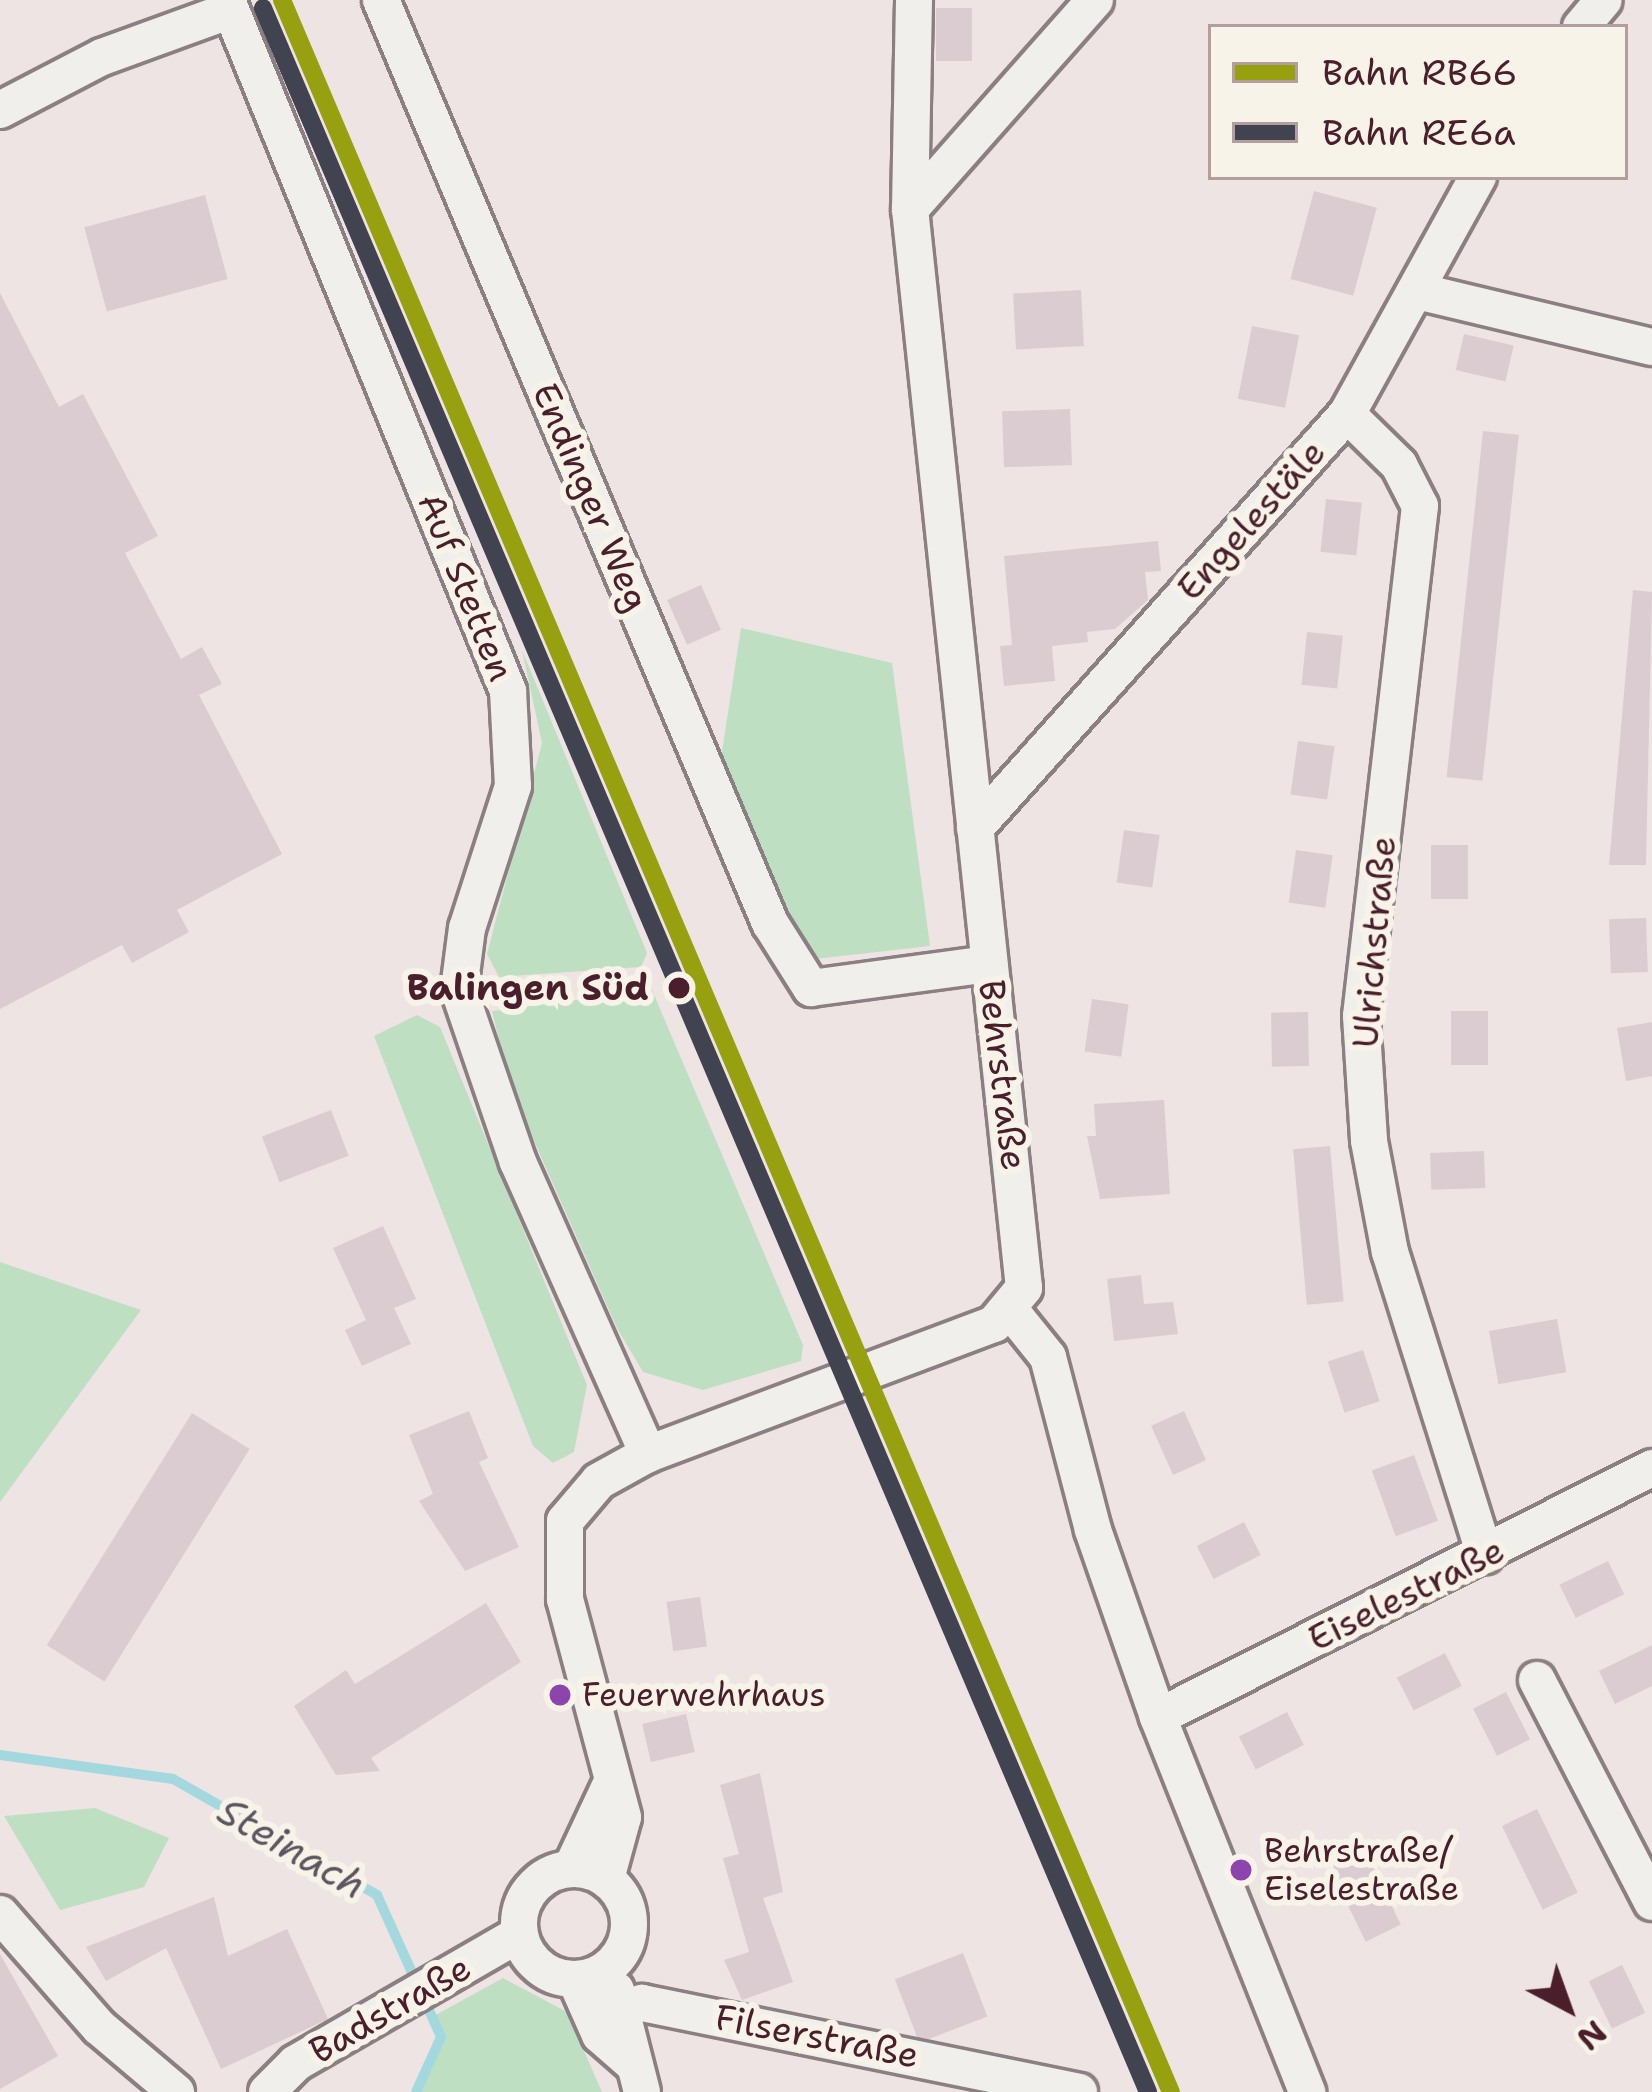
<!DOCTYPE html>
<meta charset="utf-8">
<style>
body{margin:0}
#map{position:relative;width:1652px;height:2092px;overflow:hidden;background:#eee4e4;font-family:"Shantell Sans",sans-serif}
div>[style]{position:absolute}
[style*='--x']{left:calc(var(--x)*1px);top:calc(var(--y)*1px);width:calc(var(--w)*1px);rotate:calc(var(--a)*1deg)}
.green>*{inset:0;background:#bedfc2}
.stream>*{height:10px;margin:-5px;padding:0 5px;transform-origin:5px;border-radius:5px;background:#a3d9de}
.building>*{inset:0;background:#dbccd1;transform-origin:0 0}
.roads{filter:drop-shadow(3px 0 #8c7f82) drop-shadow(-3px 0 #8c7f82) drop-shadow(0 3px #8c7f82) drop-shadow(0 -3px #8c7f82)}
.minor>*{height:36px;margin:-18px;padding:0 18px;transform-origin:18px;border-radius:18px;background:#f1efec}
.minor>.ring{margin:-18px;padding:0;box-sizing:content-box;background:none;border:36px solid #f1efec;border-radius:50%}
.rail-1>*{height:18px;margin:-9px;padding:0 9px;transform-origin:9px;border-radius:9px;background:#97a00f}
.rail-2>*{height:18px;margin:-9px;padding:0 9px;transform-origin:9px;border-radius:9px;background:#424351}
.dots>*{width:33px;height:33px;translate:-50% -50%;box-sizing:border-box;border:6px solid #f7f3e8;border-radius:50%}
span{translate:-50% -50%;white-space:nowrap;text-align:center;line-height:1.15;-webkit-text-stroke:12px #f7f3e8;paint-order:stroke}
.bus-label{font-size:33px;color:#4a1f2b}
.left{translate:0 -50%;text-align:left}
.street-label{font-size:36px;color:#4a1f2b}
.stop-label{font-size:36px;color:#4a1f2b;font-weight:700}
.right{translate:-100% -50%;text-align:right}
.water-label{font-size:39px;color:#5b5560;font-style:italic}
.legend{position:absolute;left:1208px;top:24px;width:420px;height:156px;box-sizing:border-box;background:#f7f3e8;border:3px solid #b29e9c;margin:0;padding:15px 21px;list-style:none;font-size:36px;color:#4a1f2b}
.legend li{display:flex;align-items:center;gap:24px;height:60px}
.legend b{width:60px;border:3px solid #b29e9c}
.north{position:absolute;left:1508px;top:1948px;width:120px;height:120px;-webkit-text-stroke:9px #f7f3e8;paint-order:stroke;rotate:139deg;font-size:33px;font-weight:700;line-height:48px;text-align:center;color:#4a1f2b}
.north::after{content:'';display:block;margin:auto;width:42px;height:54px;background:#4a1f2b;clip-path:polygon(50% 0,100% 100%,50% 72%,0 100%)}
</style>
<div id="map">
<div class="green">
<div style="clip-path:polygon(741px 628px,892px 663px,930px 946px,806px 960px,721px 758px)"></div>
<div style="clip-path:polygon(522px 650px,647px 953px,641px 967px,499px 977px,487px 954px,542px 743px)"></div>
<div style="clip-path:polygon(652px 990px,803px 1345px,801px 1361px,703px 1390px,643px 1372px,617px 1328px,511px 1089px,492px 1011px)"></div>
<div style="clip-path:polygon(417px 1015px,440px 1027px,587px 1385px,574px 1452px,553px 1463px,533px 1446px,374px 1036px)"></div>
<div style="clip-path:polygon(0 1262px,141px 1310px,0 1502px)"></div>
<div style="clip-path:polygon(95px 1808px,169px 1838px,144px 1887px,60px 1910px,4px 1816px)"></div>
<div style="clip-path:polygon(503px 1978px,567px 2012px,602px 2092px,416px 2092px,441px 2037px,432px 2017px)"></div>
</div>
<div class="stream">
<div style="--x:0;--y:1755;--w:175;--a:7.9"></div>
<div style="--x:173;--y:1779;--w:235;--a:29.6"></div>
<div style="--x:377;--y:1895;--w:156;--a:65.7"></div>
<div style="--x:441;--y:2037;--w:60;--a:114.4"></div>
</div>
<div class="building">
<div style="left:936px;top:8px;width:36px;height:53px"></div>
<div style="left:1314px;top:191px;width:65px;height:91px;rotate:15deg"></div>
<div style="left:205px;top:195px;width:87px;height:125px;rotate:75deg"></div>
<div style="left:1081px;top:290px;width:56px;height:68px;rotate:87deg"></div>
<div style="clip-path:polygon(0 293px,59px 407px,83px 394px,158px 536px,125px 553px,181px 659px,202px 647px,222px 684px,199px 695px,282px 854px,177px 910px,189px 932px,132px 963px,122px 945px,0 1009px)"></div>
<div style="left:1252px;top:326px;width:48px;height:74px;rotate:11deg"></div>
<div style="left:1464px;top:334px;width:51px;height:37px;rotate:13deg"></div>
<div style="left:1070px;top:409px;width:56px;height:68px;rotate:88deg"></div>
<div style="left:1483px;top:431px;width:36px;height:348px;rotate:6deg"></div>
<div style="left:1326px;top:499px;width:36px;height:53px;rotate:6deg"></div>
<div style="clip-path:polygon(1158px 541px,1161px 571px,1145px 572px,1148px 600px,1115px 629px,1087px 632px,1088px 642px,1052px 646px,1055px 681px,1004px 686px,1000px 646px,1012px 645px,1004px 556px)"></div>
<div style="left:701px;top:585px;width:49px;height:37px;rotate:66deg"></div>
<div style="clip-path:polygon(1633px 590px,1652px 592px,1646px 865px,1609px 865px)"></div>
<div style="left:1307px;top:632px;width:36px;height:53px;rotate:6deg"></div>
<div style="left:1298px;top:741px;width:37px;height:54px;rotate:8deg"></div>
<div style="left:1124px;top:830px;width:36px;height:53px;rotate:8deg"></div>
<div style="left:1431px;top:845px;width:37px;height:54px"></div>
<div style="left:1296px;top:850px;width:37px;height:53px;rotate:8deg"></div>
<div style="left:1646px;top:918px;width:54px;height:37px;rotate:88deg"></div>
<div style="left:1092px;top:999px;width:37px;height:53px;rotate:8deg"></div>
<div style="left:1451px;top:1011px;width:37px;height:54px"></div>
<div style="left:1308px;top:1012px;width:54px;height:37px;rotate:89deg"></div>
<div style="clip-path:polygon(1652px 1022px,1652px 1076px,1626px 1081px,1617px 1028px)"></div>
<div style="clip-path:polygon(1164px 1100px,1170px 1194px,1100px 1199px,1087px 1136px,1096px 1136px,1094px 1104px)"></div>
<div style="left:331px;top:1110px;width:49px;height:74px;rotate:69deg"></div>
<div style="left:1330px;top:1146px;width:156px;height:37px;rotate:85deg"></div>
<div style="left:1484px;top:1151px;width:37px;height:54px;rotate:88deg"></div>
<div style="clip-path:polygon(383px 1226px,416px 1299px,394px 1308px,411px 1344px,362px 1366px,345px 1330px,366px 1320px,333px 1248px)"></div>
<div style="clip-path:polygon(1141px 1275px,1144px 1304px,1173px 1302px,1178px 1334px,1114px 1341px,1107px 1279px)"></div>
<div style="left:1557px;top:1319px;width:54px;height:69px;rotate:80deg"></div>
<div style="left:1363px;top:1350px;width:54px;height:37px;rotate:72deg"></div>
<div style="clip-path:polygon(469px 1411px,488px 1458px,479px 1462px,519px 1547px,465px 1571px,419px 1501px,433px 1494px,409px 1435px)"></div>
<div style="left:1184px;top:1411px;width:54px;height:36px;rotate:66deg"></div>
<div style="left:192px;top:1413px;width:68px;height:274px;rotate:32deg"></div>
<div style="left:1414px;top:1455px;width:70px;height:45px;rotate:70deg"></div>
<div style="left:1244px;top:1522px;width:37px;height:53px;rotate:63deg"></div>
<div style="left:1608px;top:1561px;width:37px;height:54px;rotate:64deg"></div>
<div style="left:700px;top:1597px;width:50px;height:34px;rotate:82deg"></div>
<div style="clip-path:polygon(486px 1603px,521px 1662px,371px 1758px,380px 1771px,336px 1775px,294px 1706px,346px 1670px,355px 1684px)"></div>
<div style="clip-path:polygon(1652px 1645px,1652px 1686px,1615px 1704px,1599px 1671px)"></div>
<div style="left:1445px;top:1653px;width:37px;height:54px;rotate:63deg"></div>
<div style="left:1506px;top:1692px;width:53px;height:37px;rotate:63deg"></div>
<div style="left:1287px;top:1712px;width:37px;height:54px;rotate:63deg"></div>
<div style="left:686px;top:1714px;width:39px;height:45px;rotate:77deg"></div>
<div style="clip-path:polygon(760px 1773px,783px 1892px,763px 1898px,793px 1982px,742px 2000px,724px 1960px,749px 1952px,723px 1858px,739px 1854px,720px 1785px)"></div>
<div style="left:1537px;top:1809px;width:93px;height:39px;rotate:64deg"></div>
<div style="left:1360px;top:1841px;width:93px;height:39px;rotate:64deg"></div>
<div style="clip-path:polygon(214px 1897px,228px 1956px,287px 1929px,328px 2019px,221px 2069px,166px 1948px,106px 1981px,86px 1947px)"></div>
<div style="left:963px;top:1953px;width:68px;height:73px;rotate:69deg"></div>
<div style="clip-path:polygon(0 1954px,58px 2056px,0 2089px)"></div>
<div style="left:1622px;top:1965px;width:53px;height:37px;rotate:64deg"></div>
</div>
<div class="roads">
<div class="minor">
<div style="--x:227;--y:0;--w:746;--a:67.87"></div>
<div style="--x:508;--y:691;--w:95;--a:87"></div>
<div style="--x:513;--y:786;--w:149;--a:107.9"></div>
<div style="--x:467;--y:928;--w:63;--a:97.4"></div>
<div style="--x:459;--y:990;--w:182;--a:71.1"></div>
<div style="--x:518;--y:1162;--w:320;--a:66"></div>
<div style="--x:381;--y:0;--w:1002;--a:67.15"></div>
<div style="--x:770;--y:923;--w:77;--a:57.8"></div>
<div style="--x:811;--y:988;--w:180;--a:-7.7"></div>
<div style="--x:1581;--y:27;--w:35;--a:-50"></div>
<div style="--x:0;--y:110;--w:115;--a:-27.5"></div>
<div style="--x:102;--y:57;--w:137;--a:-20"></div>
<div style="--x:910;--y:209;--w:279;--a:-48.5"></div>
<div style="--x:1421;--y:292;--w:237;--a:13.4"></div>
<div style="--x:1347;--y:414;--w:73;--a:44.4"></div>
<div style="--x:1399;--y:465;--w:46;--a:62.9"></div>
<div style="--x:1420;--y:506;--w:513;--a:96.6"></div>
<div style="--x:1361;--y:1016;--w:125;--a:86.3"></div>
<div style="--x:1369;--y:1141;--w:113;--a:79.3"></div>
<div style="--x:1390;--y:1252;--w:318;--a:72.6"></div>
<div style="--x:975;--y:828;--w:557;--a:-48.06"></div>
<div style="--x:1347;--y:414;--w:271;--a:-61.1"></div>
<div style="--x:1011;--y:1311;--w:59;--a:51.2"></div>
<div style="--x:1048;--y:1357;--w:179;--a:75.4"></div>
<div style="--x:1093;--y:1530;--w:198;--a:70.8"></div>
<div style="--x:1158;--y:1717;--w:404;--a:68.3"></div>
<div style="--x:1537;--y:1680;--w:250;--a:62.6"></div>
<div style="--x:1158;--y:1717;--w:553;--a:-26.75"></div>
<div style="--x:572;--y:1867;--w:89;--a:-64.9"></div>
<div class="ring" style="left:519px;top:1869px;width:74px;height:74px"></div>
<div style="--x:606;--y:1879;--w:64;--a:-74.7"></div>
<div style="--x:623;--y:1817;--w:226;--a:-104.9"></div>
<div style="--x:565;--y:1599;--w:78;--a:-90"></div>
<div style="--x:565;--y:1521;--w:52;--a:-49.6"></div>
<div style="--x:599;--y:1481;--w:56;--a:-28.9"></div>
<div style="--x:648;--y:1454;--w:370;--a:-20.6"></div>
<div style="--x:994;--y:1324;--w:47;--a:-50.2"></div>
<div style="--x:1024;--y:1288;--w:1085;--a:-96.03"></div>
<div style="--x:910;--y:209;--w:209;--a:-88.9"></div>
<div style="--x:0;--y:1914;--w:150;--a:48.8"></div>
<div style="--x:99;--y:2027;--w:101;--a:40.2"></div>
<div style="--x:576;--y:1981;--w:59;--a:66"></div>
<div style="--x:600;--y:2035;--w:41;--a:41.1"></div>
<div style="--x:616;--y:1990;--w:105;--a:75.7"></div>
<div style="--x:624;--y:2008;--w:19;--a:-16"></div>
<div style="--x:642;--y:2003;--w:446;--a:11.5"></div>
<div style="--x:267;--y:2092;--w:41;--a:-45"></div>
<div style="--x:296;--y:2063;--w:258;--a:-30"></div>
</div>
</div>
<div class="rail-1">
<div style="--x:282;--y:0;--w:2273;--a:66.98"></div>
</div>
<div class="rail-2">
<div style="--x:263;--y:8;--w:2264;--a:66.99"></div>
</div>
<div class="dots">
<div style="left:679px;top:988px;background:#4a1f2b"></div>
<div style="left:560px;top:1695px;background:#8e44ad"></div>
<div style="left:1241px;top:1870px;background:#8e44ad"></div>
</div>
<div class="bus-label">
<span class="left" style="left:582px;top:1695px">Feuerwehrhaus</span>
<span class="left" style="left:1264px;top:1870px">Behrstraße/<br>Eiselestraße</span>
</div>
<div class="street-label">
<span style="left:591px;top:497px;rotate:67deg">Endinger Weg</span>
<span style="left:1251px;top:520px;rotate:-48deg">Engelestäle</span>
<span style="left:466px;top:587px;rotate:68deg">Auf Stetten</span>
<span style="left:1374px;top:942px;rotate:-85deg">Ulrichstraße</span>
<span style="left:1003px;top:1075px;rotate:83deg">Behrstraße</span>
<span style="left:1406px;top:1594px;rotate:-26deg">Eiselestraße</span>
<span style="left:390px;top:2009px;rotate:-30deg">Badstraße</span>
<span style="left:817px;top:2036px;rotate:11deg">Filserstraße</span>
</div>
<div class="stop-label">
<span class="right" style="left:649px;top:988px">Balingen Süd</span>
</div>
<div class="water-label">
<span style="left:292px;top:1848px;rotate:30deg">Steinach</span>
</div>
<ul class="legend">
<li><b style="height:15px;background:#97a00f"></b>Bahn RB66</li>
<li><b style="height:15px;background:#424351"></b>Bahn RE6a</li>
</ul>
<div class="north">N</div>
</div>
